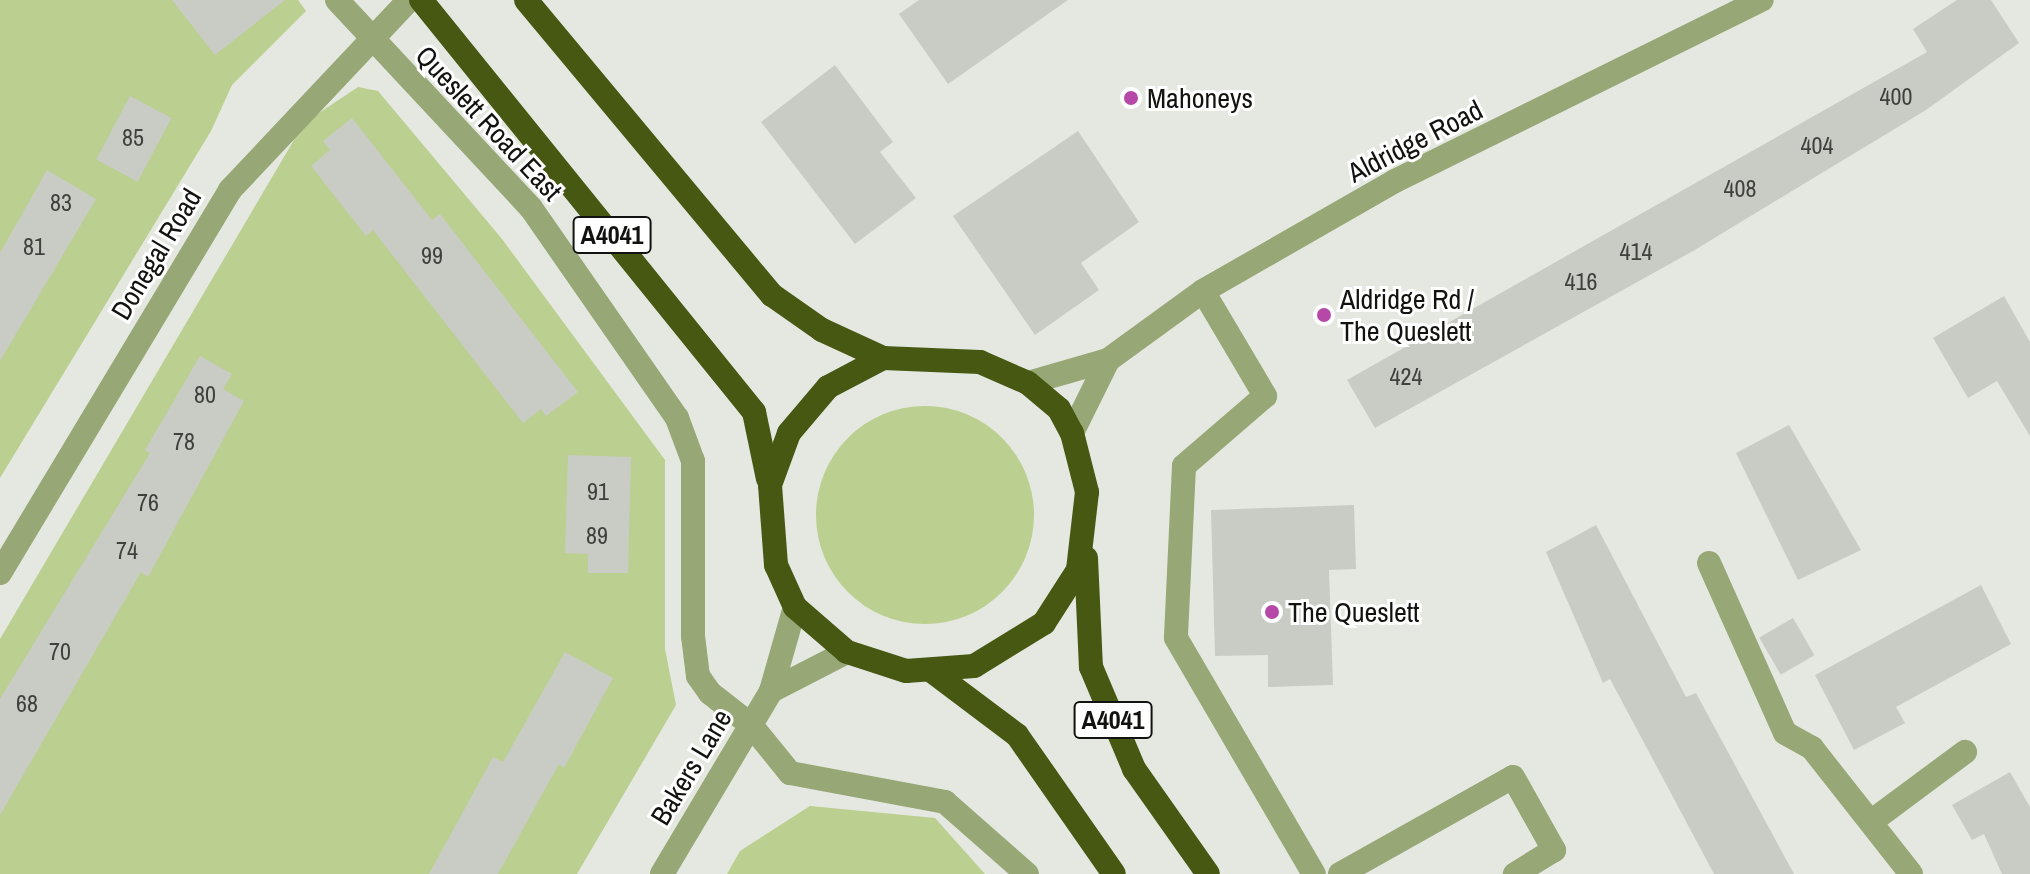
<!DOCTYPE html>
<style>
body{margin:0}
#map{position:relative;width:2030px;height:874px;overflow:hidden;background:#e5e8e0;font-family:"Archivo Narrow",sans-serif}
div>[style]{position:absolute}
[style*='--x']{left:calc(var(--x)*1px);top:calc(var(--y)*1px);width:calc(var(--w)*1px);rotate:calc(var(--a)*1deg)}
.green>*{inset:0;background:#bbcf90}
.round{border-radius:50%}
.building>*{inset:0;background:#c9ccc4;transform-origin:0 0}
.minor>*{height:24px;margin:-12px;padding:0 12px;transform-origin:12px;border-radius:12px;background:#97a776}
.highway>*{height:24px;margin:-12px;padding:0 12px;transform-origin:12px;border-radius:12px;background:#475813}
.dots>*{width:22px;height:22px;translate:-50% -50%;box-sizing:border-box;border:4px solid #fff;border-radius:50%}
span{translate:-50% -50%;white-space:nowrap;text-align:center;line-height:1.15;-webkit-text-stroke:6px #fff;paint-order:stroke}
.number-label{font-size:24px;color:#40413d}
.number-label span{-webkit-text-stroke-width:0}
.shield-label span{padding:2px 6px;background:#fff;border:2px solid;border-radius:6px;-webkit-text-stroke-width:0}
.shield-label{font-size:26px;color:#121310;font-weight:700}
.poi-label{font-size:28px;color:#121310}
.left{translate:0 -50%;text-align:left}
.street-label{font-size:28px;color:#121310}
</style>
<div id="map">
<div class="green">
<div style="clip-path:polygon(0 0,298px 0,306px 11px,232px 85px,211px 131px,0 478px)"></div>
<div style="clip-path:polygon(358px 87px,378px 91px,502px 239px,665px 460px,665px 649px,676px 705px,577px 874px,0 874px,0 639px,304px 123px)"></div>
<div class="round" style="left:816px;top:406px;width:218px;height:218px"></div>
<div style="clip-path:polygon(810px 806px,935px 818px,985px 874px,727px 874px,740px 851px)"></div>
</div>
<div class="building">
<div style="clip-path:polygon(172px 0,285px 0,215px 55px)"></div>
<div style="clip-path:polygon(919px 0,1068px 0,948px 84px,899px 14px)"></div>
<div style="clip-path:polygon(1957px 0,1991px 0,2019px 43px,1926px 110px,1693px 251px,1375px 428px,1347px 380px,1927px 52px,1913px 29px)"></div>
<div style="clip-path:polygon(835px 65px,893px 142px,880px 152px,916px 198px,855px 244px,761px 122px)"></div>
<div style="left:130px;top:96px;width:47px;height:72px;rotate:28deg"></div>
<div style="clip-path:polygon(352px 118px,432px 220px,440px 214px,578px 392px,546px 416px,541px 409px,523px 423px,373px 230px,366px 236px,311px 166px,330px 150px,323px 141px)"></div>
<div style="clip-path:polygon(1078px 131px,1139px 222px,1081px 263px,1099px 290px,1035px 335px,953px 216px)"></div>
<div style="clip-path:polygon(47px 170px,96px 199px,0 361px,0 253px)"></div>
<div style="clip-path:polygon(2004px 296px,2030px 342px,2030px 436px,1997px 381px,1968px 398px,1933px 338px)"></div>
<div style="clip-path:polygon(200px 356px,232px 374px,223px 389px,244px 401px,148px 577px,141px 572px,0 815px,0 699px,150px 453px,145px 450px)"></div>
<div style="clip-path:polygon(1789px 425px,1861px 550px,1798px 580px,1736px 453px)"></div>
<div style="clip-path:polygon(568px 455px,631px 457px,628px 573px,588px 573px,588px 554px,565px 553px)"></div>
<div style="clip-path:polygon(1354px 505px,1356px 569px,1329px 570px,1333px 685px,1268px 687px,1268px 655px,1215px 656px,1211px 510px)"></div>
<div style="clip-path:polygon(1596px 525px,1686px 697px,1696px 693px,1794px 874px,1714px 874px,1610px 679px,1603px 683px,1546px 552px)"></div>
<div style="clip-path:polygon(1981px 585px,2011px 644px,1896px 707px,1905px 723px,1854px 750px,1815px 675px)"></div>
<div style="left:1793px;top:618px;width:43px;height:39px;rotate:60deg"></div>
<div style="clip-path:polygon(565px 652px,613px 678px,564px 768px,559px 764px,498px 874px,429px 874px,493px 757px,503px 762px)"></div>
<div style="clip-path:polygon(2010px 772px,2030px 807px,2030px 874px,2002px 874px,1984px 834px,1972px 840px,1952px 805px)"></div>
</div>
<div class="minor">
<div style="--x:337;--y:0;--w:284;--a:47"></div>
<div style="--x:531;--y:208;--w:256;--a:55.2"></div>
<div style="--x:677;--y:418;--w:46;--a:69.6"></div>
<div style="--x:693;--y:461;--w:175;--a:90"></div>
<div style="--x:693;--y:636;--w:40;--a:82.9"></div>
<div style="--x:698;--y:676;--w:21;--a:55"></div>
<div style="--x:710;--y:693;--w:52;--a:38"></div>
<div style="--x:751;--y:725;--w:62;--a:50.9"></div>
<div style="--x:790;--y:773;--w:158;--a:10.6"></div>
<div style="--x:945;--y:802;--w:109;--a:41.3"></div>
<div style="--x:1203;--y:291;--w:122;--a:59.4"></div>
<div style="--x:1265;--y:396;--w:107;--a:139.2"></div>
<div style="--x:1184;--y:466;--w:172;--a:92.7"></div>
<div style="--x:1176;--y:638;--w:273;--a:59.7"></div>
<div style="--x:1028;--y:383;--w:83;--a:-16"></div>
<div style="--x:1108;--y:360;--w:117;--a:-36"></div>
<div style="--x:1203;--y:291;--w:221;--a:-29.8"></div>
<div style="--x:1395;--y:181;--w:409;--a:-26.3"></div>
<div style="--x:1072;--y:433;--w:81;--a:-63.7"></div>
<div style="--x:1709;--y:563;--w:186;--a:65.9"></div>
<div style="--x:1785;--y:733;--w:31;--a:29"></div>
<div style="--x:1812;--y:748;--w:160;--a:51.8"></div>
<div style="--x:0;--y:573;--w:447;--a:-59"></div>
<div style="--x:230;--y:190;--w:261;--a:-46.7"></div>
<div style="--x:771;--y:691;--w:85;--a:-27.2"></div>
<div style="--x:1872;--y:821;--w:116;--a:-36.6"></div>
<div style="--x:662;--y:874;--w:213;--a:-59.2"></div>
<div style="--x:771;--y:691;--w:87;--a:-74.1"></div>
<div style="--x:1340;--y:874;--w:198;--a:-29.3"></div>
<div style="--x:1513;--y:777;--w:84;--a:60.7"></div>
<div style="--x:1554;--y:850;--w:46;--a:148.4"></div>
</div>
<div class="highway">
<div style="--x:421;--y:0;--w:530;--a:51.05"></div>
<div style="--x:754;--y:412;--w:68;--a:78.2"></div>
<div style="--x:526;--y:0;--w:384;--a:50.2"></div>
<div style="--x:772;--y:295;--w:61;--a:35"></div>
<div style="--x:822;--y:330;--w:67;--a:24.7"></div>
<div style="--x:883;--y:358;--w:97;--a:2.4"></div>
<div style="--x:980;--y:362;--w:52;--a:23.6"></div>
<div style="--x:1028;--y:383;--w:40;--a:40"></div>
<div style="--x:1059;--y:409;--w:27;--a:62"></div>
<div style="--x:1072;--y:433;--w:61;--a:75.7"></div>
<div style="--x:1087;--y:492;--w:79;--a:96.6"></div>
<div style="--x:1078;--y:570;--w:63;--a:122.7"></div>
<div style="--x:1044;--y:623;--w:82;--a:148.4"></div>
<div style="--x:974;--y:666;--w:68;--a:175.8"></div>
<div style="--x:906;--y:671;--w:62;--a:-162.1"></div>
<div style="--x:847;--y:652;--w:69;--a:-139.1"></div>
<div style="--x:795;--y:607;--w:46;--a:-114.3"></div>
<div style="--x:776;--y:565;--w:80;--a:-94.3"></div>
<div style="--x:770;--y:485;--w:55;--a:-69.9"></div>
<div style="--x:789;--y:433;--w:60;--a:-49.7"></div>
<div style="--x:828;--y:387;--w:62;--a:-27.8"></div>
<div style="--x:1086;--y:558;--w:109;--a:87.4"></div>
<div style="--x:1091;--y:667;--w:111;--a:67.1"></div>
<div style="--x:1134;--y:769;--w:128;--a:54.8"></div>
<div style="--x:933;--y:672;--w:105;--a:36.9"></div>
<div style="--x:1017;--y:735;--w:169;--a:55.1"></div>
</div>
<div class="dots">
<div style="left:1131px;top:98px;background:#b649a8"></div>
<div style="left:1324px;top:315px;background:#b649a8"></div>
<div style="left:1272px;top:612px;background:#b649a8"></div>
</div>
<div class="number-label">
<span style="left:1896px;top:97px">400</span>
<span style="left:133px;top:138px">85</span>
<span style="left:1817px;top:146px">404</span>
<span style="left:1740px;top:189px">408</span>
<span style="left:61px;top:203px">83</span>
<span style="left:34px;top:247px">81</span>
<span style="left:1636px;top:252px">414</span>
<span style="left:432px;top:256px">99</span>
<span style="left:1581px;top:282px">416</span>
<span style="left:1406px;top:377px">424</span>
<span style="left:205px;top:395px">80</span>
<span style="left:184px;top:442px">78</span>
<span style="left:598px;top:492px">91</span>
<span style="left:148px;top:503px">76</span>
<span style="left:597px;top:536px">89</span>
<span style="left:127px;top:551px">74</span>
<span style="left:60px;top:652px">70</span>
<span style="left:27px;top:704px">68</span>
</div>
<div class="shield-label">
<span style="left:612px;top:235px">A4041</span>
<span style="left:1113px;top:720px">A4041</span>
</div>
<div class="poi-label">
<span class="left" style="left:1147px;top:98px">Mahoneys</span>
<span class="left" style="left:1340px;top:315px">Aldridge Rd /<br>The Queslett</span>
<span class="left" style="left:1288px;top:612px">The Queslett</span>
</div>
<div class="street-label">
<span style="left:489px;top:123px;rotate:47deg">Queslett Road East</span>
<span style="left:1415px;top:141px;rotate:-27deg">Aldridge Road</span>
<span style="left:156px;top:254px;rotate:-59deg">Donegal Road</span>
<span style="left:691px;top:767px;rotate:-59deg">Bakers Lane</span>
</div>
</div>
